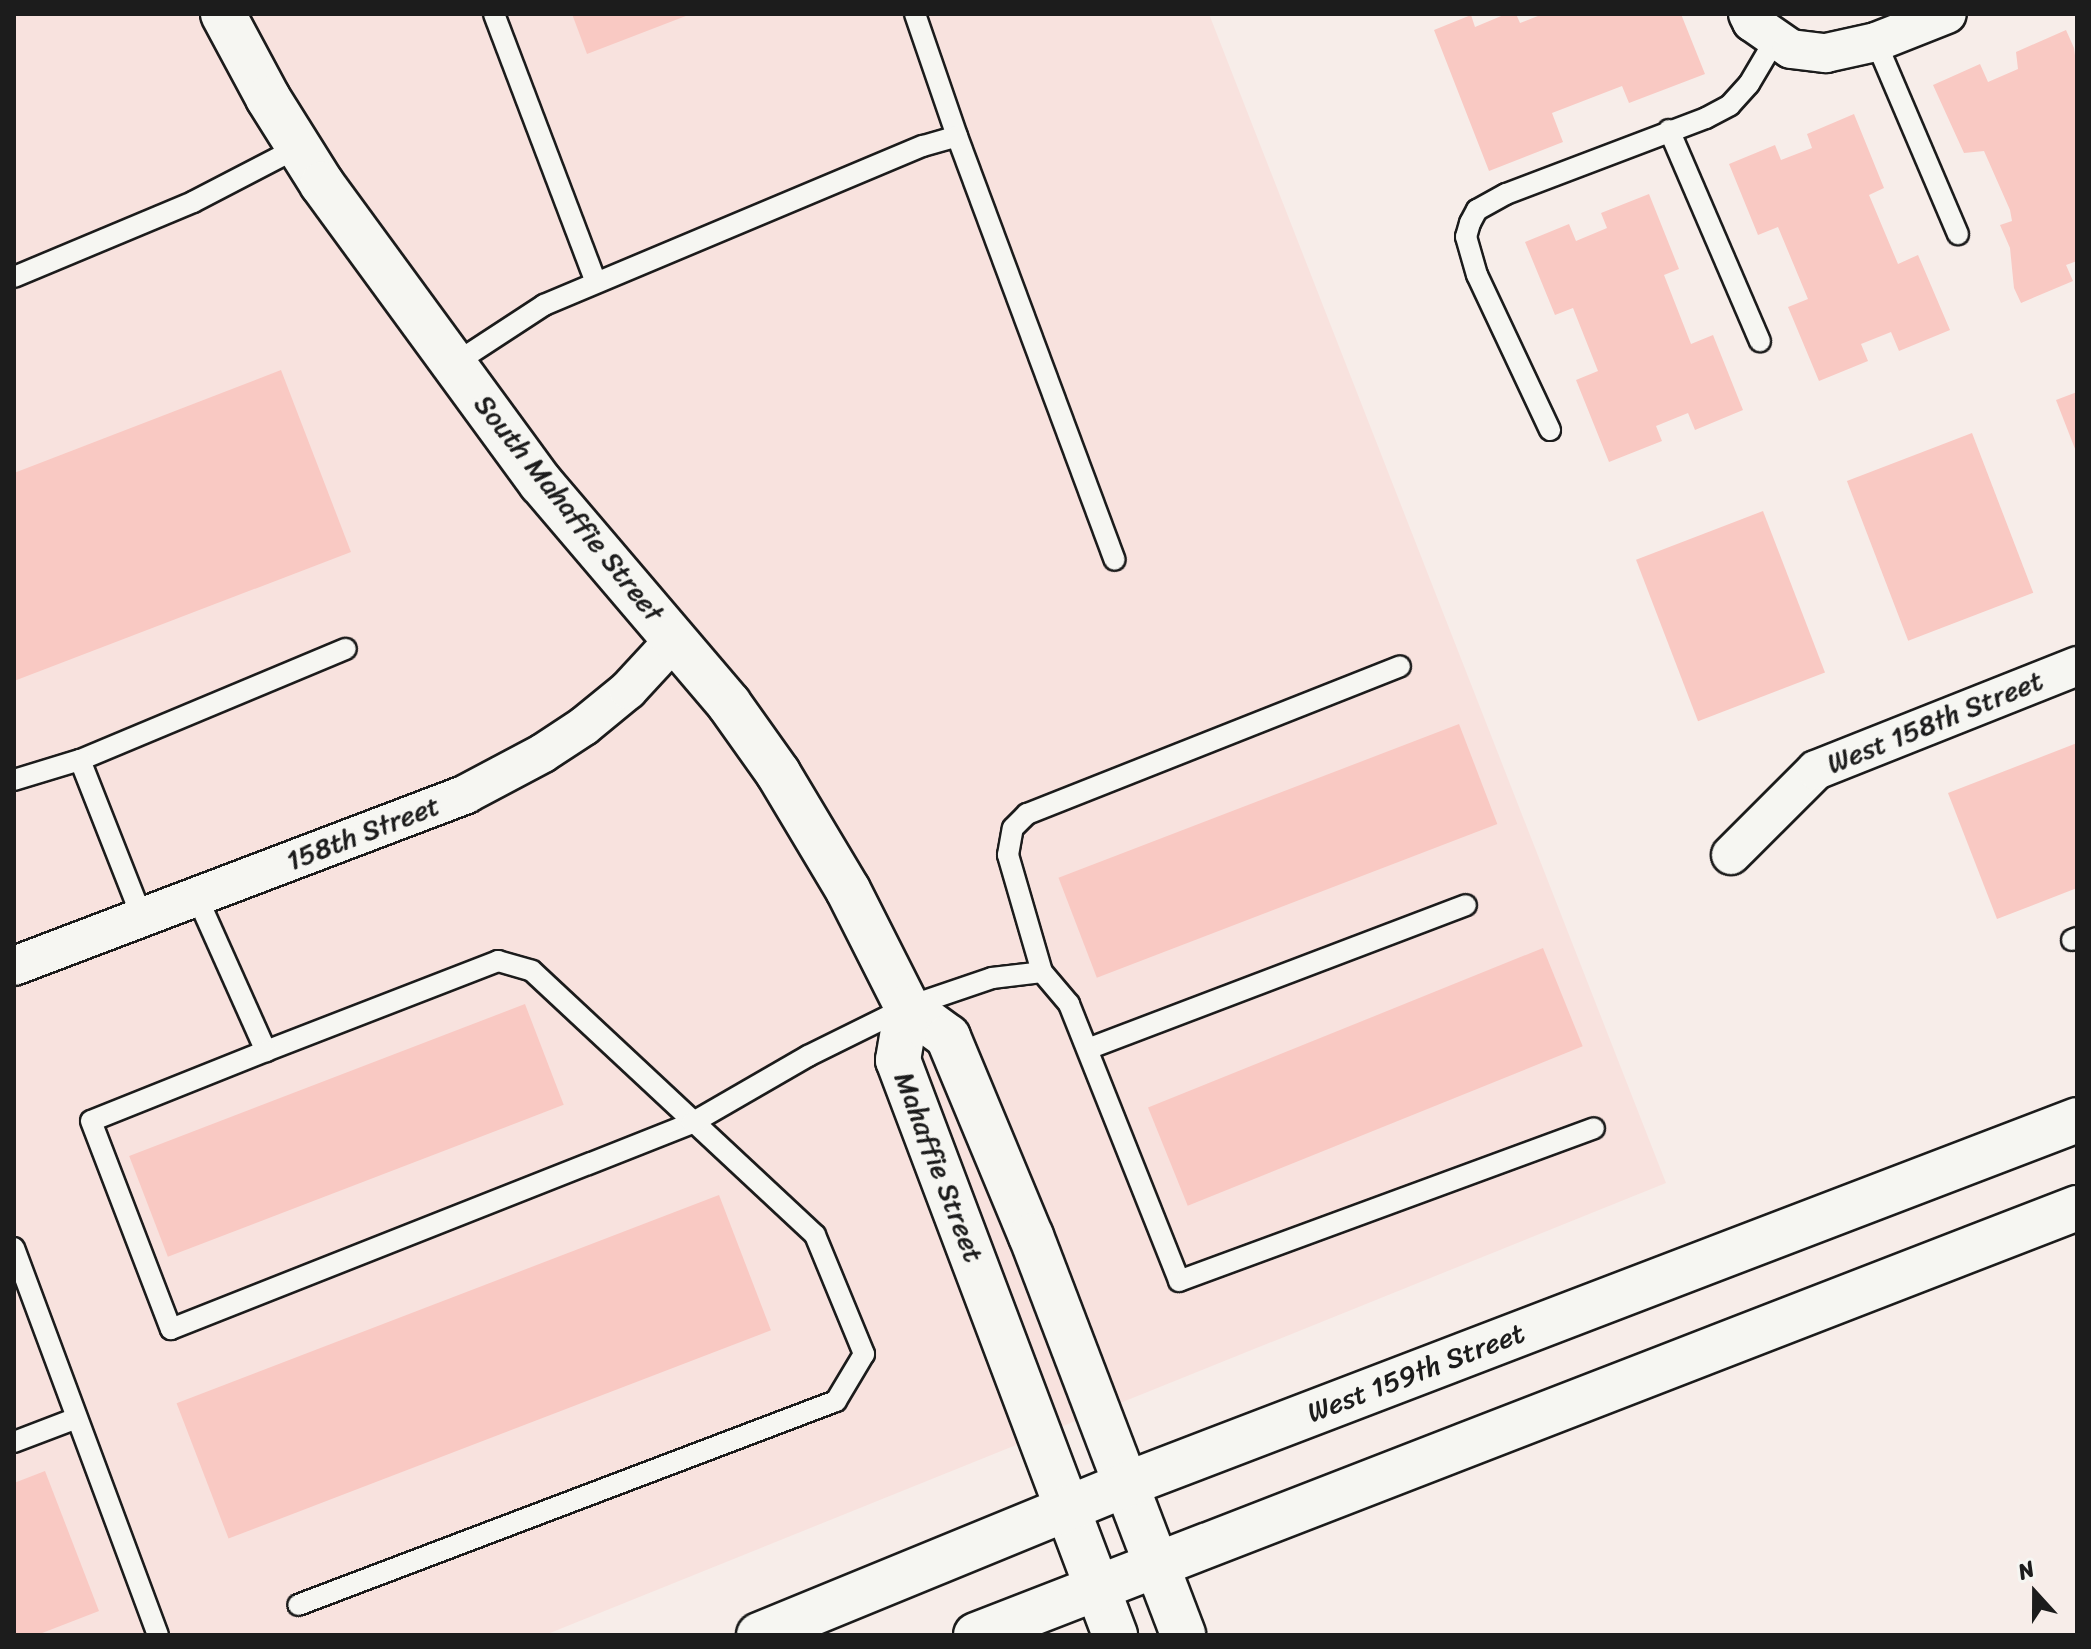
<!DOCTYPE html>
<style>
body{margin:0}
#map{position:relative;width:2091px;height:1649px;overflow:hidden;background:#f7ede9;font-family:Sriracha,sans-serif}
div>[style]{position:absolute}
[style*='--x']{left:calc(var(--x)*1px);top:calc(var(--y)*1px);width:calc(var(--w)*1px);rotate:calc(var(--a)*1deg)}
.built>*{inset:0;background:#f8e2de}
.building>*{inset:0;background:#f9c9c3;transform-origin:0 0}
.roads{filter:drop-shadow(2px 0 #1c1c1c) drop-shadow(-2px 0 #1c1c1c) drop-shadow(0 2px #1c1c1c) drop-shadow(0 -2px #1c1c1c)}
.service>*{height:20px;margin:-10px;padding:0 10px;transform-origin:10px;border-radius:10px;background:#f6f6f2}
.minor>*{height:38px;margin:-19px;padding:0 19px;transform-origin:19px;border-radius:19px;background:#f6f6f2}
.tertiary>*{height:44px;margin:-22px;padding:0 22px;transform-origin:22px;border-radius:22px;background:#f6f6f2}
.secondary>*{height:44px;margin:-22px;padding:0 22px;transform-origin:22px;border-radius:22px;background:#f6f6f2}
span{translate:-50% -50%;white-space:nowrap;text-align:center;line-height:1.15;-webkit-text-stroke:6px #f6f6f2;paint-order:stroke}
.street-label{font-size:28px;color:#1c1c1c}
.frame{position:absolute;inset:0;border:16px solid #1c1c1c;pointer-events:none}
.north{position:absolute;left:1995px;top:1553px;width:80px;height:80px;-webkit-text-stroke:6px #f6f6f2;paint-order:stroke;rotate:339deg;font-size:22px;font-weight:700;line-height:32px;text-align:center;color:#1c1c1c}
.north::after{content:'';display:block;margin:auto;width:28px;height:36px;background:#1c1c1c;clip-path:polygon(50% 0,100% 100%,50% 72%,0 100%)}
</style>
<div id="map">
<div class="built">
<div style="clip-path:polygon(14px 14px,1209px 14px,1666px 1183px,545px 1635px,14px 1635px)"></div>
</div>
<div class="building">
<div style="clip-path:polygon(572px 14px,691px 14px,587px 54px)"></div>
<div style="clip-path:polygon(1506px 14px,1516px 14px,1520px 23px,1543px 14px,1681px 14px,1705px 74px,1629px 103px,1622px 86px,1552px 113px,1563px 142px,1489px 171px,1434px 30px,1471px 15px,1475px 27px)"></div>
<div style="clip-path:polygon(2066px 30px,2074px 48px,2077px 70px,2077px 261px,2066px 265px,2073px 281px,2021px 303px,2014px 288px,2010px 248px,2000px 225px,2012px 221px,2010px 210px,1984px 151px,1964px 153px,1933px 85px,1980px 64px,1988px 82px,2018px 69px,2016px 52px)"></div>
<div style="clip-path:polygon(1854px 114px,1884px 188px,1869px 195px,1898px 264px,1918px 255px,1950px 330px,1899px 351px,1891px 332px,1861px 344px,1868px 361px,1819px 381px,1788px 307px,1808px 299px,1778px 227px,1758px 235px,1729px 164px,1775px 145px,1781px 160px,1812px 148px,1807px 134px)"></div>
<div style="clip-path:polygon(1649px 194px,1679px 269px,1664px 275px,1691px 344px,1713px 335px,1743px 410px,1695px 430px,1688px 413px,1656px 426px,1662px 441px,1609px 462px,1576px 380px,1598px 371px,1573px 308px,1555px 315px,1525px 242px,1569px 224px,1576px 241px,1607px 228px,1601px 213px)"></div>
<div style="clip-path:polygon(281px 370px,351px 552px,14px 681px,14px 473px)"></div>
<div style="clip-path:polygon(2077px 392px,2077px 454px,2056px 400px)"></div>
<div style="left:1972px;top:433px;width:171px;height:134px;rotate:69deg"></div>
<div style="left:1763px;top:511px;width:173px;height:136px;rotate:69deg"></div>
<div style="left:1459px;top:724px;width:107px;height:429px;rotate:69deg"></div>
<div style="clip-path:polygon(2077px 743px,2077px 888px,1997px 919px,1948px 793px)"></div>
<div style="left:1543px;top:948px;width:106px;height:426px;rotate:68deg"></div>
<div style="left:525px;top:1004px;width:108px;height:424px;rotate:69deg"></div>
<div style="left:719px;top:1195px;width:145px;height:581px;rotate:69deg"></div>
<div style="clip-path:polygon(45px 1471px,99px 1611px,37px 1635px,14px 1635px,14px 1483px)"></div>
</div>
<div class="roads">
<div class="service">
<div style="--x:494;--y:14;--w:287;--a:69.2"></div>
<div style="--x:915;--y:14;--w:129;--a:71"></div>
<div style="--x:1876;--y:42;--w:209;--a:66.9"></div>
<div style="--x:1669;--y:130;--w:230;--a:66.7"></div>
<div style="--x:14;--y:277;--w:194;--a:-22.7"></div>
<div style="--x:193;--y:202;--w:119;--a:-27.4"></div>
<div style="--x:454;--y:364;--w:108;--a:-33.2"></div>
<div style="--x:544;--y:305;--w:411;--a:-22.8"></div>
<div style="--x:923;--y:146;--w:35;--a:-16"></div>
<div style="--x:957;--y:136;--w:452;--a:69.6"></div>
<div style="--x:1550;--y:430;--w:171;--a:-115.2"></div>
<div style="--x:1477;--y:275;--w:40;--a:-106"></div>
<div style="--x:1466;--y:237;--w:15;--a:-74"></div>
<div style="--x:1470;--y:223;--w:15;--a:-62"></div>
<div style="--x:1477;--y:210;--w:33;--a:-29"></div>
<div style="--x:1506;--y:194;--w:214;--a:-20.8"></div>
<div style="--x:1706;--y:118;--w:27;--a:-28"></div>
<div style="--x:1730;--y:105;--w:28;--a:-48"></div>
<div style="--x:1749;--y:84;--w:51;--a:-59.4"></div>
<div style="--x:80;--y:760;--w:288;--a:-22.7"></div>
<div style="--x:14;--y:780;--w:69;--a:-16.9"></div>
<div style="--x:80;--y:760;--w:169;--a:68.5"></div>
<div style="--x:197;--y:897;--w:169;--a:65.9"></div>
<div style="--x:266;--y:1051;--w:249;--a:-21.2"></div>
<div style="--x:498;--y:961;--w:35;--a:16"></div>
<div style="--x:532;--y:971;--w:387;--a:43"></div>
<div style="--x:815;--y:1235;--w:129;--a:67.6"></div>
<div style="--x:864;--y:1354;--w:55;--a:120.8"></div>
<div style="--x:836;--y:1401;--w:575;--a:159.23"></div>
<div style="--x:2072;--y:940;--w:5;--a:-22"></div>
<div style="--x:1042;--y:972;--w:122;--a:-106.2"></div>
<div style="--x:1008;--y:855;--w:27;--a:-80"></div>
<div style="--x:1013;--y:828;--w:20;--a:-45"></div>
<div style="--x:1027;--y:814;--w:401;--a:-21.6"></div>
<div style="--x:1090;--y:1048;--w:402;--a:-20.8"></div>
<div style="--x:266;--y:1051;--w:188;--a:158.2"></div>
<div style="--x:91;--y:1121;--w:223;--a:69"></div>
<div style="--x:171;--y:1329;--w:560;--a:-21.57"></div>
<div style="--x:692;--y:1123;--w:134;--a:-30"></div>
<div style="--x:808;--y:1056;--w:110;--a:-26.3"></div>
<div style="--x:907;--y:1007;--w:90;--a:-18.8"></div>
<div style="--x:992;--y:978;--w:50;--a:-6.8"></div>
<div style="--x:1042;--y:972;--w:42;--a:49.8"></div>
<div style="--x:1069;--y:1004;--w:298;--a:68.3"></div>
<div style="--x:1179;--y:1281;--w:442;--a:-20.2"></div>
<div style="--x:14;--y:1248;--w:413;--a:69.6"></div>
<div style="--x:14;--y:1442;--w:67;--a:-20.9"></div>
</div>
<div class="minor">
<div style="--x:1748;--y:14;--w:9;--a:63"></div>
<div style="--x:1752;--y:22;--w:47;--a:34.7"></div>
<div style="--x:1791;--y:49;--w:35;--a:7"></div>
<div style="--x:1826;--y:53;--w:51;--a:-12.4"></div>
<div style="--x:1876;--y:42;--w:76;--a:-21.5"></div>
<div style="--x:1731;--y:855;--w:120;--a:-45"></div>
<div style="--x:1816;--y:770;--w:281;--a:-21.7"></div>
<div style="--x:14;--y:966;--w:484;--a:-20.8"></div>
<div style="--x:466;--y:794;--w:87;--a:-28"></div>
<div style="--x:543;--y:753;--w:49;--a:-33.4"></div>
<div style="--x:584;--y:726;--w:57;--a:-39.3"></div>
<div style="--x:628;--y:690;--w:69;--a:-47.3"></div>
</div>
<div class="tertiary">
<div style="--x:223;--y:14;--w:95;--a:61.8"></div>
<div style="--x:268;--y:98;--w:102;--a:57.9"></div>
<div style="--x:322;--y:184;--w:371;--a:53.8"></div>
<div style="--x:541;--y:483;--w:290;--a:49.6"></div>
<div style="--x:729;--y:704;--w:85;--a:54.6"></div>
<div style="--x:778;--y:773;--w:136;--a:59.1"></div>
<div style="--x:848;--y:890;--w:131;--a:63.2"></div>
<div style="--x:907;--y:1007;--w:51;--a:36.2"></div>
<div style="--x:948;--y:1037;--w:216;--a:67.4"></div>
<div style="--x:1031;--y:1236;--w:427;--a:69.1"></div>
<div style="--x:907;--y:1007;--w:54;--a:99.6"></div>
<div style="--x:898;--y:1060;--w:615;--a:69.32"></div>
</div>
<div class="secondary">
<div style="--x:759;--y:1635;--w:398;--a:-22.3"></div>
<div style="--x:1127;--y:1484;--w:1017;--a:-20.96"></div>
<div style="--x:976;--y:1635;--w:1181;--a:-21.2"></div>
</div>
</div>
<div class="street-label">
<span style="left:569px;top:508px;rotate:51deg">South Mahaffie Street</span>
<span style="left:1935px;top:722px;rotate:-22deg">West 158th Street</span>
<span style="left:363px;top:833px;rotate:-21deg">158th Street</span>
<span style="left:939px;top:1167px;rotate:69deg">Mahaffie Street</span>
<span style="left:1416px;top:1373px;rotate:-21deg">West 159th Street</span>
</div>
<div class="frame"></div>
<div class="north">N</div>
</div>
